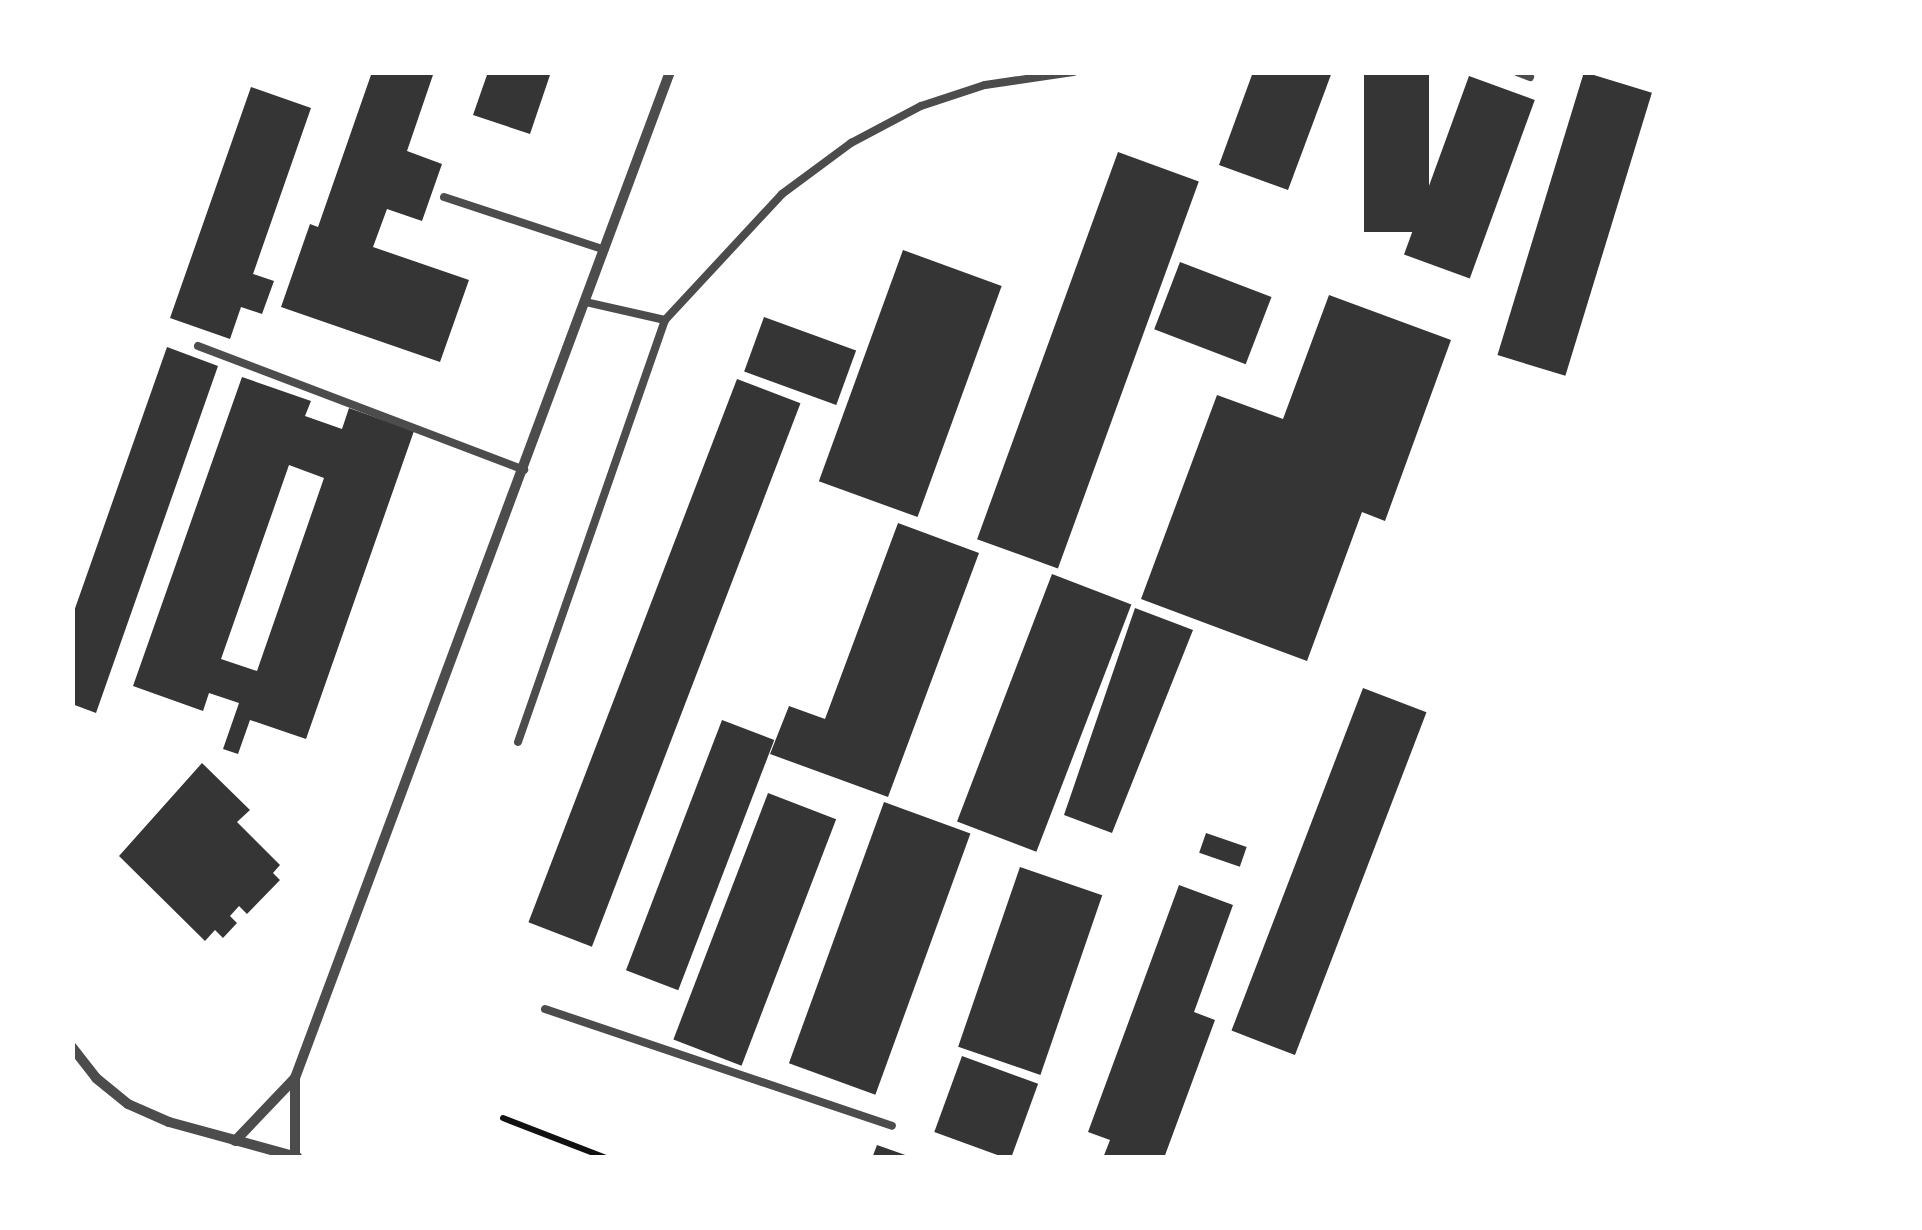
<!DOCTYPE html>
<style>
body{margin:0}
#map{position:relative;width:1922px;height:1230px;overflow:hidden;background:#fff;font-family:"Golos Text",sans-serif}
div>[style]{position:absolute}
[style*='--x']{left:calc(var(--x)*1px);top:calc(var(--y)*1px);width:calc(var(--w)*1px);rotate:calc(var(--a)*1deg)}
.building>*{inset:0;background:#353535;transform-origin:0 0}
.path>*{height:6px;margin:-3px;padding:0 3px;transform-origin:3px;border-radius:3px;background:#111}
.service>*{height:8px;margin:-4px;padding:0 4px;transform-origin:4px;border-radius:4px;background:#4c4c4c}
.minor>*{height:10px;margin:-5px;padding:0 5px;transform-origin:5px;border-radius:5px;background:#4c4c4c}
span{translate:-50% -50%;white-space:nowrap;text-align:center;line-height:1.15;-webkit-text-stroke:8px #fff;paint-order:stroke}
.frame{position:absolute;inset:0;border:75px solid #fff;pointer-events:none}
</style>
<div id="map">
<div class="building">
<div style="clip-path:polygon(372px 72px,434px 72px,407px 151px,442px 164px,422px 221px,387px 209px,373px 247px,469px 280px,440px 362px,281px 307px,310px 224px,318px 227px)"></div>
<div style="clip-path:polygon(488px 72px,551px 72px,530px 134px,473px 115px)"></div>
<div style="clip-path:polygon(1253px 72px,1332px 72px,1288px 190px,1219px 165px)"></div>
<div style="left:1364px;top:72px;width:65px;height:160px"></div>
<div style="left:1584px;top:72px;width:71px;height:296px;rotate:17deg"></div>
<div style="left:1469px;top:76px;width:70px;height:190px;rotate:20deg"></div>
<div style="clip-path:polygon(251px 87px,311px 108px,253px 274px,274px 281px,262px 314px,241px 307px,230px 339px,170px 318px)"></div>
<div style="left:1118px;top:152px;width:86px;height:412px;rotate:20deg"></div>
<div style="left:903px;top:250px;width:105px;height:246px;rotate:20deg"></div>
<div style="left:1180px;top:262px;width:98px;height:72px;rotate:21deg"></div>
<div style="clip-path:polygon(1329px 295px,1451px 340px,1385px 521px,1362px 512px,1307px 661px,1141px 599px,1217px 395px,1283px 419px)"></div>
<div style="left:764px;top:317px;width:98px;height:58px;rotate:20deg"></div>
<div style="clip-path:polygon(167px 347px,218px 366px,96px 713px,72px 704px,72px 617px)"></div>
<div style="clip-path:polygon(evenodd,242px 377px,311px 401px,305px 416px,342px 429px,349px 408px,414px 431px,306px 739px,250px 720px,238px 754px,223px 749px,239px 703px,209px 693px,203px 711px,133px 686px,242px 377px,289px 465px,324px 478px,257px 671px,221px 659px,289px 465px)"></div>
<div style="left:737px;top:379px;width:68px;height:582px;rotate:21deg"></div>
<div style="clip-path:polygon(898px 523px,979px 553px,888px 797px,770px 754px,789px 706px,825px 719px)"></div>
<div style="left:1052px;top:574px;width:85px;height:265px;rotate:21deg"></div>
<div style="clip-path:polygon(1135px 608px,1193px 630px,1112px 833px,1064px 815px)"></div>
<div style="left:1363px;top:688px;width:68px;height:367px;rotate:21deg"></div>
<div style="left:722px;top:720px;width:56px;height:268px;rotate:21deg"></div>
<div style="clip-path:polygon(202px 763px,250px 810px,237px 822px,280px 865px,273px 873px,280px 880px,247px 914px,239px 906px,230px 916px,237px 923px,223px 938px,215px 930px,205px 941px,119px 856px)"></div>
<div style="left:768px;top:793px;width:73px;height:264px;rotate:21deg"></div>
<div style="left:884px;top:802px;width:92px;height:278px;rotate:20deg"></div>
<div style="left:1206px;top:833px;width:43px;height:21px;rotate:19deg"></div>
<div style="left:1020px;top:867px;width:87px;height:190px;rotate:19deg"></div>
<div style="clip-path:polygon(1179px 885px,1233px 905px,1194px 1012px,1215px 1020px,1164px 1158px,1103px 1158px,1110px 1140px,1088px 1132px)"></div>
<div style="left:962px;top:1056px;width:81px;height:81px;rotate:20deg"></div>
<div style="clip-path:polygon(877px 1145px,911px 1157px,910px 1158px,872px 1158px)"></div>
</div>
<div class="path">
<div style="--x:503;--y:1118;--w:110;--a:21.2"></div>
</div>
<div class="service">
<div style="--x:1517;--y:72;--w:14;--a:21"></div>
<div style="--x:444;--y:197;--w:169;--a:18.2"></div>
<div style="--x:665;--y:320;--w:172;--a:-47.1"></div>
<div style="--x:782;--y:194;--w:86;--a:-36.5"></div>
<div style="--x:851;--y:143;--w:79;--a:-27.9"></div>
<div style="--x:921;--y:106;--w:67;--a:-18.2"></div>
<div style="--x:985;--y:85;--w:89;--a:-8.4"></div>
<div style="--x:198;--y:346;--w:349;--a:20.8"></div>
<div style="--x:518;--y:742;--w:447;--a:-70.8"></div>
<div style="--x:665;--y:320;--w:82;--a:-167.3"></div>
<div style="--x:545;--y:1009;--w:366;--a:18.6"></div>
</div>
<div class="minor">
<div style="--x:72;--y:1047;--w:39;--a:52"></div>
<div style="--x:96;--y:1078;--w:41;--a:39.1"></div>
<div style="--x:128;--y:1104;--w:45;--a:23.7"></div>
<div style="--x:169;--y:1122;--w:133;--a:15.3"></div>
<div style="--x:235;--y:1141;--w:87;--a:-46.4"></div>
<div style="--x:295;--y:1155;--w:77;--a:-90"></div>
<div style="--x:295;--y:1078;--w:1074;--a:-69.56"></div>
</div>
<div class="frame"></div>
</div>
